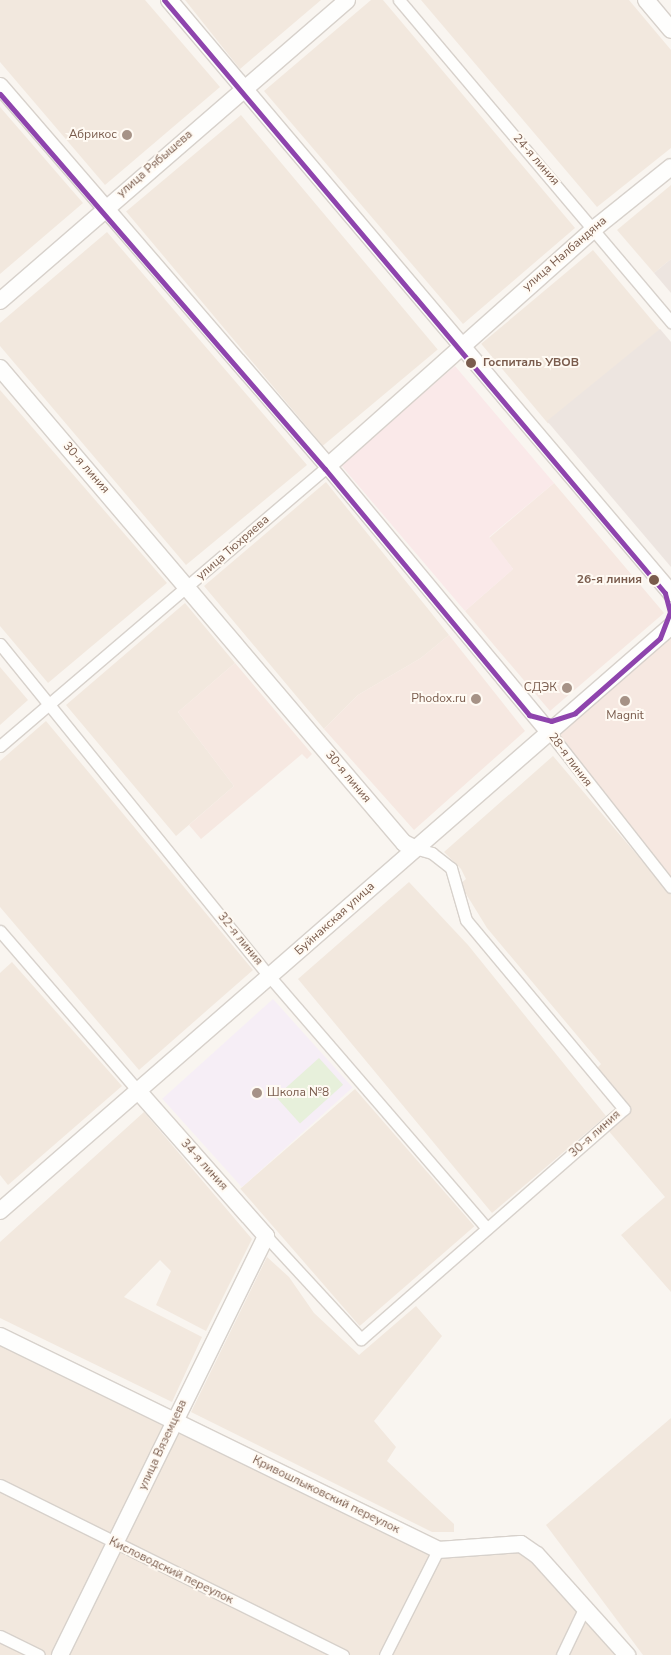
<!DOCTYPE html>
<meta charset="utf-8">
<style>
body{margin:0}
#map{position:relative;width:671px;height:1655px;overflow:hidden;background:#f9f5f0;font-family:"Nunito Sans",sans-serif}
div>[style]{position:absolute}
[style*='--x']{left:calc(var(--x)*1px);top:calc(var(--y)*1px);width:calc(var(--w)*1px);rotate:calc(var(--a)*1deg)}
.residential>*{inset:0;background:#f2e8de;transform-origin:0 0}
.commercial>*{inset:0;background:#f6e8e1}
.industrial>*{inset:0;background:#ede5e0}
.education>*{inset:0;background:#f6eef6;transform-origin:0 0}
.medical>*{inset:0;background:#fae9e9}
.green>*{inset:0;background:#e7f0db;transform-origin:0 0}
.roads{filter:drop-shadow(1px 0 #d7d1cb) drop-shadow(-1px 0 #d7d1cb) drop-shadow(0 1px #d7d1cb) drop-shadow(0 -1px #d7d1cb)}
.street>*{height:11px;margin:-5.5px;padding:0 5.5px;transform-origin:5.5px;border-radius:5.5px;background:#fefefd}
.secondary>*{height:16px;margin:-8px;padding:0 8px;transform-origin:8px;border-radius:8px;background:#fefefd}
.tram-1>*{height:5px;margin:-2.5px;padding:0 2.5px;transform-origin:2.5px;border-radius:2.5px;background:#8e44ad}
.dots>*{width:14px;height:14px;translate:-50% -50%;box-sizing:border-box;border:2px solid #fffaf3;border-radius:50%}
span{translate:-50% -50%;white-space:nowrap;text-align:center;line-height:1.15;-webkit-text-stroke:4px #fffaf3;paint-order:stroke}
.poi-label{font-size:12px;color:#7a5c4d}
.right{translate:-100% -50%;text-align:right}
.left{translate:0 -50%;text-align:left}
.street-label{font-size:12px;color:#7a5c4d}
.stop-label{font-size:12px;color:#7a5c4d;font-weight:700}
</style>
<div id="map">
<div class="residential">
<div style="clip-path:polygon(0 0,145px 0,220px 87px,105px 185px,0 62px)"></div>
<div style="clip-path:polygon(185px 0,321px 0,240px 69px)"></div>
<div style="clip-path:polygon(371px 0,383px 0,575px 228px,463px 324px,264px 91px)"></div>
<div style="clip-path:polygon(421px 0,629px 0,671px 50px,671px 148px,597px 207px)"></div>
<div style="clip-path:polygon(0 107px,83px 203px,0 274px)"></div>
<div style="left:241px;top:115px;width:306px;height:150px;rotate:50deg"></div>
<div style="clip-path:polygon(671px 185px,671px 259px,654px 273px,617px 230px)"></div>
<div style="clip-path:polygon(107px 232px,307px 465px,186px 565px,0 346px,0 323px)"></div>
<div style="left:593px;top:250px;width:104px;height:146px;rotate:50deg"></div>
<div style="clip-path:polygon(0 390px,167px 583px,48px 683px,0 626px)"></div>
<div style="clip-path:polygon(326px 482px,449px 635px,421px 658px,358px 695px,324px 729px,204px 586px)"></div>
<div style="clip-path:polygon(185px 603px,235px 663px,178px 712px,234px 786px,176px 836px,66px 705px)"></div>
<div style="clip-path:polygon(0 667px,28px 700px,0 725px)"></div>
<div style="clip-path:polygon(46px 721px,253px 970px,139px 1070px,0 907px,0 761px)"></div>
<div style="clip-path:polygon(553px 756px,671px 895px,671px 1292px,621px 1235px,665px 1197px,607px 1129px,629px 1108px,594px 1071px,601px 1064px,487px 928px,460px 884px,466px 879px,461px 869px,444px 852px)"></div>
<div style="clip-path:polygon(409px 882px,468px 945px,606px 1116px,492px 1213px,298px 979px)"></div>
<div style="clip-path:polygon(12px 962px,122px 1086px,8px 1185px,0 1175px,0 973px)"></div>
<div style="left:355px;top:1089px;width:182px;height:152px;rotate:49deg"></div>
<div style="clip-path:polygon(144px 1112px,252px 1239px,206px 1331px,156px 1305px,171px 1271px,160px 1260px,124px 1297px,202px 1337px,172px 1402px,0 1318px,0 1242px)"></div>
<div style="clip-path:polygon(267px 1257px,289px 1277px,314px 1313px,359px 1355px,416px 1306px,442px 1336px,374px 1421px,396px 1447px,387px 1461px,454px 1524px,454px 1532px,432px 1532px,191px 1412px)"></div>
<div style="clip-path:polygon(0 1333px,422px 1548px,519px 1545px,616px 1655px,0 1655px)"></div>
<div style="clip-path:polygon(671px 1418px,671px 1655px,643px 1655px,546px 1525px)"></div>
</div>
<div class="commercial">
<div style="clip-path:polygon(554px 483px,664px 613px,550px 711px,465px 611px,513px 569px,489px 538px)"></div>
<div style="clip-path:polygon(671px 632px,671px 876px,561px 744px,558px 734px)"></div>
<div style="clip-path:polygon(449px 635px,525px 731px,414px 830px,324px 729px,358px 695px,421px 658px)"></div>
<div style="clip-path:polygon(235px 663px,312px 754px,307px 759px,302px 754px,201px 839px,189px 825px,234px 786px,178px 712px)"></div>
</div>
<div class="industrial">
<div style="clip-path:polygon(671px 259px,671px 293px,654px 273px)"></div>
<div style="clip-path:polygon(660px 329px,671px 342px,671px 567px,547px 421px)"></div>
</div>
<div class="education">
<div style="left:273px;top:999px;width:119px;height:149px;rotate:48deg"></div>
</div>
<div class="medical">
<div style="clip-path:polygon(455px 366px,554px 483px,489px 537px,513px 569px,465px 611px,340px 464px)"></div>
</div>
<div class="green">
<div style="left:319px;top:1058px;width:36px;height:58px;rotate:48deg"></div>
</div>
<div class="roads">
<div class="street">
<div style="--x:399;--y:0;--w:422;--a:49.8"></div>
<div style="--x:0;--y:644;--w:429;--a:51"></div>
<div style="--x:270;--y:977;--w:332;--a:49.2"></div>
<div style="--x:549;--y:732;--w:197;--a:51.8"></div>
<div style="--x:0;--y:746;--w:431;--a:-40.5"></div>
<div style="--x:0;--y:931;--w:211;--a:49.2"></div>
<div style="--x:266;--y:1236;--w:140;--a:47.3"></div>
<div style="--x:361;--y:1339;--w:349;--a:-41.2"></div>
<div style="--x:624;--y:1109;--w:246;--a:-129.9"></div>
<div style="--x:466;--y:920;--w:54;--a:-106.1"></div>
<div style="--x:451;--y:868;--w:24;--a:-142"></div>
<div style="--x:432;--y:853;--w:19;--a:-164"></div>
<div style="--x:0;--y:1485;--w:383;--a:26.4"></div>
<div style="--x:0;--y:1636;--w:43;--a:26"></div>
<div style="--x:385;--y:1655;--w:118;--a:-63.2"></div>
<div style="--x:562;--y:1655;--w:53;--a:-64.4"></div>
</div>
<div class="secondary">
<div style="--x:169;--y:0;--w:777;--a:49.75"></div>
<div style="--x:646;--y:0;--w:39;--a:50"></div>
<div style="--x:0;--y:86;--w:502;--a:49.2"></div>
<div style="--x:328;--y:466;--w:346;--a:50.3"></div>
<div style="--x:0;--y:301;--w:459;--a:-40.9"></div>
<div style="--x:0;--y:368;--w:624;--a:49.62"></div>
<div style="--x:404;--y:843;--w:11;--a:27"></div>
<div style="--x:328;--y:466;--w:358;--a:-41.7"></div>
<div style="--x:595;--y:228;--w:97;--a:-38.8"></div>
<div style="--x:0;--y:1211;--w:890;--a:-41.08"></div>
<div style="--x:0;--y:1336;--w:487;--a:26"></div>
<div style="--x:438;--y:1550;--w:83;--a:-4.1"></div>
<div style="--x:521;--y:1544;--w:19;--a:35"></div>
<div style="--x:537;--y:1555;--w:135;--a:48"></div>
<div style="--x:60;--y:1655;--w:467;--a:-63.8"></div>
<div style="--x:266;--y:1236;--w:193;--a:-131.4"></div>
</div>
</div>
<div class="tram-1">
<div style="--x:0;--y:94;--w:496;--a:49.1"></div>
<div style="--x:325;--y:469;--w:320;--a:50.3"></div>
<div style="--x:529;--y:715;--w:23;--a:15"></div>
<div style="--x:551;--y:721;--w:25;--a:-18"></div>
<div style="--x:575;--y:713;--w:113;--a:-41.4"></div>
<div style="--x:660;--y:638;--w:28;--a:-69"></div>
<div style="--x:670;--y:612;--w:20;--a:-105"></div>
<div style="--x:665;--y:593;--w:776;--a:-130.19"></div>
</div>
<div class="dots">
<div style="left:127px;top:135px;background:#a69286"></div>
<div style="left:471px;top:363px;background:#7a5c4d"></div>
<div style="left:654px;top:580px;background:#7a5c4d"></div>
<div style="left:567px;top:688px;background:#a69286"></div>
<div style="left:476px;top:699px;background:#a69286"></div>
<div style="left:625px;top:701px;background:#a69286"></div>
<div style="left:257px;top:1093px;background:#a69286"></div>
</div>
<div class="poi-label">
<span class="right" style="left:117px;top:135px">Абрикос</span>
<span class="right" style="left:557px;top:688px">СДЭК</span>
<span class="right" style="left:466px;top:699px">Phodox.ru</span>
<span style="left:625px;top:716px">Magnit</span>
<span class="left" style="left:267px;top:1093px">Школа №8</span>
</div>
<div class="street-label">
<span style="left:536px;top:160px;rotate:49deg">24-я линия</span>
<span style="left:155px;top:164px;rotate:-41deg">улица Рябышева</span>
<span style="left:565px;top:254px;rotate:-41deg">улица Налбандяна</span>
<span style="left:86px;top:468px;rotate:49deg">30-я линия</span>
<span style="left:233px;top:548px;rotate:-41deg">улица Тюхряева</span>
<span style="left:570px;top:760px;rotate:53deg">28-я линия</span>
<span style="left:348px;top:777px;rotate:50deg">30-я линия</span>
<span style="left:335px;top:919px;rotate:-42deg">Буйнакская улица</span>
<span style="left:240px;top:939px;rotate:51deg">32-я линия</span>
<span style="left:595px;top:1134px;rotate:-42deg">30-я линия</span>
<span style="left:204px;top:1165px;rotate:48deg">34-я линия</span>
<span style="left:163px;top:1445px;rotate:-65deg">улица Вяземцева</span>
<span style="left:326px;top:1495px;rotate:26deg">Кривошлыковский переулок</span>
<span style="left:171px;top:1571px;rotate:26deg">Кисловодский переулок</span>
</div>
<div class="stop-label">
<span class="left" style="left:483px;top:363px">Госпиталь УВОВ</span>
<span class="right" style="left:642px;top:580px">26-я линия</span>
</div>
</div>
